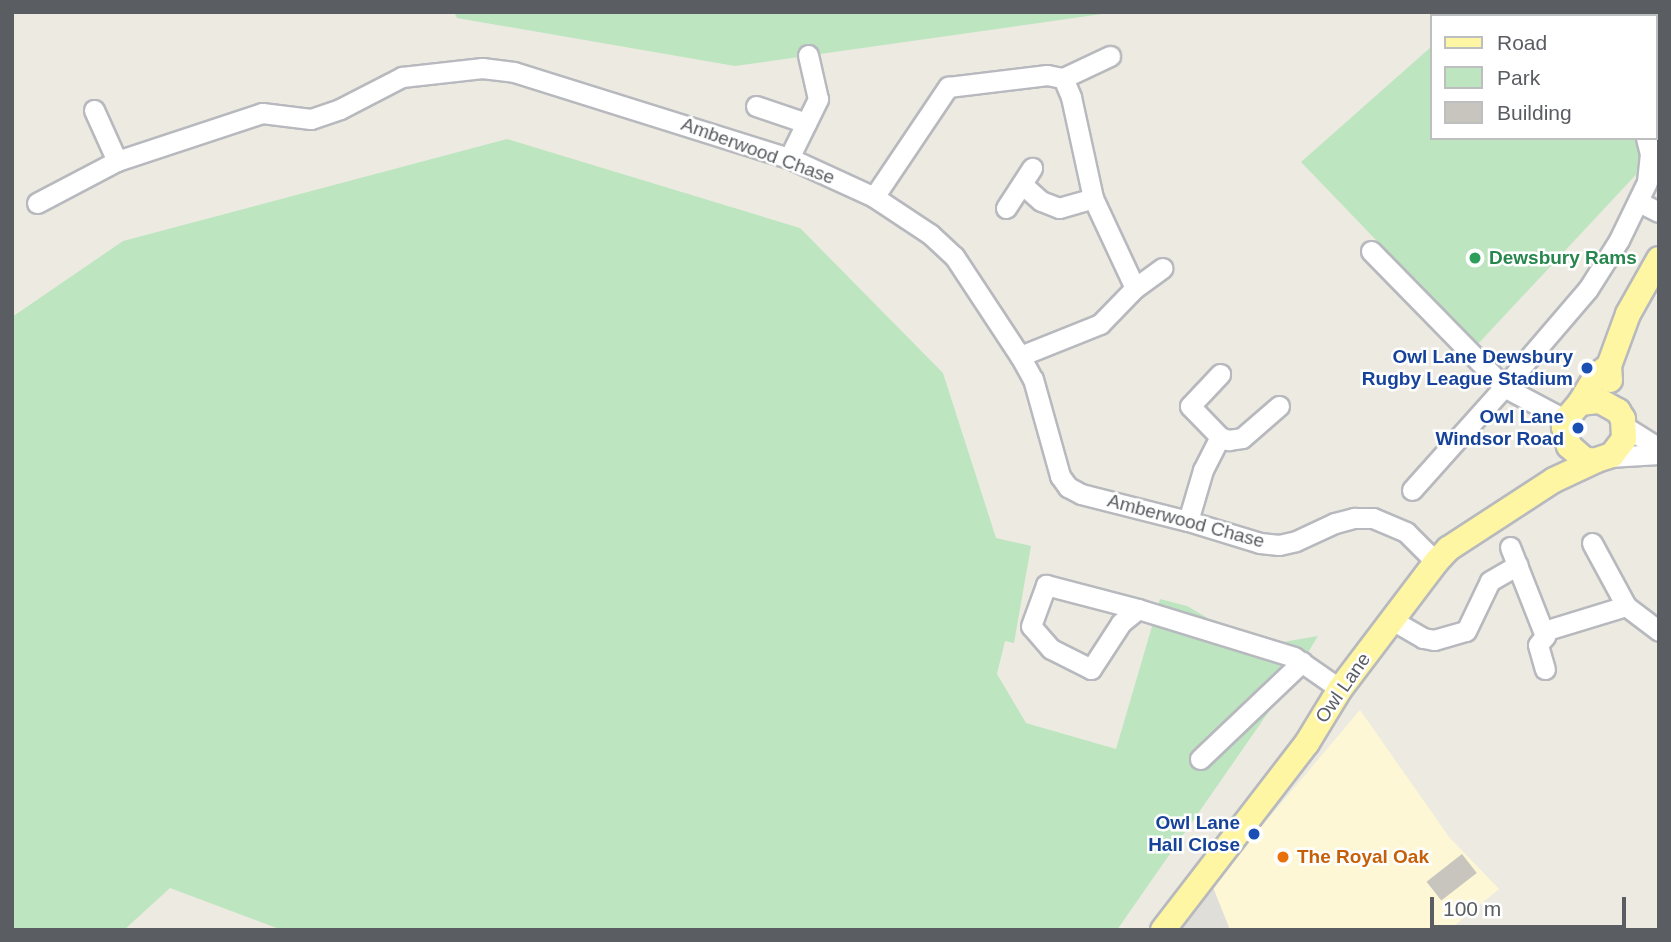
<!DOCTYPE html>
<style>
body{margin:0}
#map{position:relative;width:1671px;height:942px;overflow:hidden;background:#edebe1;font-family:Arial,sans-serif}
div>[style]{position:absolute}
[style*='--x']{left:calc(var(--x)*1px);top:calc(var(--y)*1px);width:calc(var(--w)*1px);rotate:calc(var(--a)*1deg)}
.commercial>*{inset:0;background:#fdf7d5}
.industrial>*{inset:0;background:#e0ded9}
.green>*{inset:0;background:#bde5c0;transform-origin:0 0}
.building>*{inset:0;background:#c8c5be;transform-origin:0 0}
.roads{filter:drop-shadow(2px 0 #b7b9be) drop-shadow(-2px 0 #b7b9be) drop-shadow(0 2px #b7b9be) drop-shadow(0 -2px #b7b9be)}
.minor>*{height:19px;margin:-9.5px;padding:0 9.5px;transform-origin:9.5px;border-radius:9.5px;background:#fff}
.major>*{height:24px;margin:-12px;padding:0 12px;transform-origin:12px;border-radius:12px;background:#fff6a4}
.dots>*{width:19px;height:19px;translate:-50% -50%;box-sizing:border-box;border:4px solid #fff;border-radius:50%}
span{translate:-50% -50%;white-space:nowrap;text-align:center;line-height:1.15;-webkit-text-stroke:5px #fff;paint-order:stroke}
.street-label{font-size:19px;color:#5a5d62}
.leisure-label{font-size:19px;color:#27864d;font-weight:700}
.left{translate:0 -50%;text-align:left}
.transit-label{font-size:19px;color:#164399;font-weight:700}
.right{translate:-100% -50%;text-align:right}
.food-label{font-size:19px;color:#c56008;font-weight:700}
.frame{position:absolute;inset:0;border:14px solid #5a5d62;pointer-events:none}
.legend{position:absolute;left:1430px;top:14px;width:228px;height:126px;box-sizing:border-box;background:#fff;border:2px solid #bdbec0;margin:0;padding:9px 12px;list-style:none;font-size:21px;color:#5a5d62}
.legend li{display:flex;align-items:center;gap:14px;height:35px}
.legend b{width:35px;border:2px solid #bdbec0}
.scale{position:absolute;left:1430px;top:897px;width:196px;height:32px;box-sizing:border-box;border:4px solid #5a5d62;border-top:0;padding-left:9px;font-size:21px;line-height:24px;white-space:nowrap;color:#5a5d62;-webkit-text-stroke:5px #fff;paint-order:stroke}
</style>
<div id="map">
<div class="commercial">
<div style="clip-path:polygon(1360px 710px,1449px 837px,1499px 889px,1449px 930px,1230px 930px,1212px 885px)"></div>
</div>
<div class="industrial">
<div style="clip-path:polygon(1212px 885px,1230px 930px,1181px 930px)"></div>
</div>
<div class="green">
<div style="clip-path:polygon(454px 12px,1116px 12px,735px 66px,457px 18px)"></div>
<div style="left:1470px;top:12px;width:153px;height:6px"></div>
<div style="clip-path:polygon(1655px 44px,1659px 48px,1659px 150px,1477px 345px,1301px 162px,1431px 47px,1431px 138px,1655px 138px)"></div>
<div style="clip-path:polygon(507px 139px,800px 228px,943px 373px,996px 538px,1031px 546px,1014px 643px,1005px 641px,997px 674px,1026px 723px,1116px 749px,1160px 599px,1187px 606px,1223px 627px,1283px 642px,1318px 636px,1295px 674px,1117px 930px,282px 930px,170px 888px,124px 930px,12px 930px,12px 317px,123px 241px)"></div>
</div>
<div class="building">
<div style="left:1462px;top:854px;width:24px;height:45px;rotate:52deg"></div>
</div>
<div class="roads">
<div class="minor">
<div style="--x:1531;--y:12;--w:5;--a:53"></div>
<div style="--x:1063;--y:78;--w:52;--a:-25.1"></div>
<div style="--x:756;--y:106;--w:53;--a:18.8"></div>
<div style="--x:94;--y:110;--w:56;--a:65.7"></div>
<div style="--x:789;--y:158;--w:66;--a:-63.8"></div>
<div style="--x:818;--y:99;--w:45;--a:-102.8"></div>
<div style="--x:1023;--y:185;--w:24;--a:42"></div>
<div style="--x:1041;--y:201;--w:19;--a:21"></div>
<div style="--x:1059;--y:208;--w:35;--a:-16"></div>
<div style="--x:874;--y:197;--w:133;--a:-56.1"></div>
<div style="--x:948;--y:87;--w:100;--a:-6.9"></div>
<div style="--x:1047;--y:75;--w:16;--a:11"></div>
<div style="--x:1063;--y:78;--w:21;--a:67"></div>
<div style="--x:1071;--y:97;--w:103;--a:77.7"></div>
<div style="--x:1093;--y:198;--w:99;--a:65"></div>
<div style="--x:1135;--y:288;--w:50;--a:134.2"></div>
<div style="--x:1100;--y:324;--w:86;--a:158.2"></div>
<div style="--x:1639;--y:202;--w:22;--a:27"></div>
<div style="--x:37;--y:203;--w:90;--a:-27.7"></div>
<div style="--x:117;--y:161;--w:153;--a:-18.3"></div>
<div style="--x:262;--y:113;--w:49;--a:7"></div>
<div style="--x:311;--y:119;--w:31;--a:-19"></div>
<div style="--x:340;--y:109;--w:70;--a:-27.3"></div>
<div style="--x:402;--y:77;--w:81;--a:-6.4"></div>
<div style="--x:482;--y:68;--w:32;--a:7"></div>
<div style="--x:514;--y:72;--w:288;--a:17.4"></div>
<div style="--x:789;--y:158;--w:94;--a:24.6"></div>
<div style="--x:874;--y:197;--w:67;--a:33.5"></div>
<div style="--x:930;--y:234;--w:33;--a:43"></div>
<div style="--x:954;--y:256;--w:120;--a:56.6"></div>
<div style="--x:1020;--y:356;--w:26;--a:61"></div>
<div style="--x:1033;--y:379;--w:101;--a:74.4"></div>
<div style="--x:1060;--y:476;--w:14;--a:54"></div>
<div style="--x:1068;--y:487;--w:15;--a:28"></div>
<div style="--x:1081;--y:494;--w:110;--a:14.2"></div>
<div style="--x:1188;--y:521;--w:75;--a:17"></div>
<div style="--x:1260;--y:543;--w:19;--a:6"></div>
<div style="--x:1279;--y:545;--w:17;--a:-13"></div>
<div style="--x:1296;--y:541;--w:43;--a:-24.8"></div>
<div style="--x:1335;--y:523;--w:20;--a:-15"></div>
<div style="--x:1354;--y:518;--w:19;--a:0"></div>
<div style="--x:1373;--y:518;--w:36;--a:23"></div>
<div style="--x:1406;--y:532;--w:42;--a:45"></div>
<div style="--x:1006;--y:208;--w:48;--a:-57"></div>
<div style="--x:1371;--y:251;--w:190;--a:45.6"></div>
<div style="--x:1504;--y:387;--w:138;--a:131.8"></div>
<div style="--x:1135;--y:288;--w:34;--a:-36"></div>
<div style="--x:1566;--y:420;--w:70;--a:-152"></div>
<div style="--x:1504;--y:387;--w:129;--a:-49.4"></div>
<div style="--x:1588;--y:289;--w:58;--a:-57.7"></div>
<div style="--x:1619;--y:240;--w:64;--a:-64.2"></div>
<div style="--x:1647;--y:182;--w:28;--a:-84"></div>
<div style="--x:1650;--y:154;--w:16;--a:-104"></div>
<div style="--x:1624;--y:426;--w:41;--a:32.2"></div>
<div style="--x:1220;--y:437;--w:9;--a:21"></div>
<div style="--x:1228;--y:440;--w:14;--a:-8"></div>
<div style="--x:1242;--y:438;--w:49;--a:-40.9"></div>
<div style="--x:1609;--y:457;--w:50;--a:-3.4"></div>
<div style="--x:1188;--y:521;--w:53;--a:-73.6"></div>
<div style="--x:1203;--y:470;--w:37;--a:-63"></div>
<div style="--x:1220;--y:437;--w:43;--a:-134.1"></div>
<div style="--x:1190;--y:406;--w:44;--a:-46.8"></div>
<div style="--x:1592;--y:543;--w:72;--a:61.6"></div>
<div style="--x:1510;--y:547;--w:96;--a:68.5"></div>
<div style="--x:1545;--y:636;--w:11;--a:128"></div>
<div style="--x:1538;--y:645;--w:25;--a:74"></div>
<div style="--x:1138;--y:609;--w:22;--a:141"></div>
<div style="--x:1121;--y:623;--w:55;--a:123.1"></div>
<div style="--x:1091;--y:669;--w:45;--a:-153.4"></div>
<div style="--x:1051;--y:649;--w:30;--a:-131"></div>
<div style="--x:1031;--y:626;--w:44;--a:-69.9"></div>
<div style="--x:1046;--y:585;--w:95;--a:14.6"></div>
<div style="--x:1138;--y:609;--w:163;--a:17.1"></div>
<div style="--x:1294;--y:657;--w:56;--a:34.8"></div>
<div style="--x:1392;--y:620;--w:36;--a:30"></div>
<div style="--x:1423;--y:638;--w:11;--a:10"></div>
<div style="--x:1434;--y:640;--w:33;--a:-16"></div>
<div style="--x:1466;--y:631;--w:55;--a:-64.4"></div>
<div style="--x:1490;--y:581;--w:32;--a:-30"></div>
<div style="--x:1544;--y:631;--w:86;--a:-17"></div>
<div style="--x:1626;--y:606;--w:41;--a:37.1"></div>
<div style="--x:1200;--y:759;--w:141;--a:-43.6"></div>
</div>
<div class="major">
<div style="--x:1610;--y:380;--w:14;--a:-94"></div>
<div style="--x:1609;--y:366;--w:55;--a:-69.9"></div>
<div style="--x:1628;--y:314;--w:63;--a:-60.6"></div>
<div style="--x:1580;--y:403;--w:20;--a:-6"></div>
<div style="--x:1600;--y:401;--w:21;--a:29"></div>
<div style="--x:1618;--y:411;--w:9;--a:58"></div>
<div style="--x:1623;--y:419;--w:20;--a:87"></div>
<div style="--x:1624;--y:439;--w:20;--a:127"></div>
<div style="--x:1612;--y:455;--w:19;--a:162"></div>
<div style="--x:1594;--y:461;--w:10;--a:-169"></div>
<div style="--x:1584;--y:459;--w:20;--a:-139"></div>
<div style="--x:1569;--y:446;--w:20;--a:-105"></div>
<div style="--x:1564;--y:427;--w:9;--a:-72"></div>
<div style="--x:1567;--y:418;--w:20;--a:-49"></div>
<div style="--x:1580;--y:403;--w:31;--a:-59"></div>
<div style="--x:1596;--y:376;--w:16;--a:-38"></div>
<div style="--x:1163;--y:930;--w:236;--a:-52.4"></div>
<div style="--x:1307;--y:743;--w:63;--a:-58.6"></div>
<div style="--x:1340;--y:689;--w:159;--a:-52.9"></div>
<div style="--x:1436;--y:562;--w:18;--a:-47"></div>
<div style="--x:1448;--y:549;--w:126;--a:-33.1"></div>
<div style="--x:1554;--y:480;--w:47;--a:-24.9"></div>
</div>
</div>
<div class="dots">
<div style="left:1475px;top:258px;background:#2e9e5b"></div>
<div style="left:1587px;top:368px;background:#1a4fb4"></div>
<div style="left:1578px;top:428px;background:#1a4fb4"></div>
<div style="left:1254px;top:834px;background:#1a4fb4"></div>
<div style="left:1283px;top:857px;background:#e8710a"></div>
</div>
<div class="street-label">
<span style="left:758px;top:151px;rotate:20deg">Amberwood Chase</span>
<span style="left:1186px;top:521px;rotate:15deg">Amberwood Chase</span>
<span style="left:1343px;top:688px;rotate:-55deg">Owl Lane</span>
</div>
<div class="leisure-label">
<span class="left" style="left:1489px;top:258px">Dewsbury Rams</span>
</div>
<div class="transit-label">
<span class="right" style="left:1573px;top:368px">Owl Lane Dewsbury<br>Rugby League Stadium</span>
<span class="right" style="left:1564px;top:428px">Owl Lane<br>Windsor Road</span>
<span class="right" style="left:1240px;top:834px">Owl Lane<br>Hall Close</span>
</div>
<div class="food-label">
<span class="left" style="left:1297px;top:857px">The Royal Oak</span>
</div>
<div class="frame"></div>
<ul class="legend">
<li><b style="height:9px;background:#fff6a4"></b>Road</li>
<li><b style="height:19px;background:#bde5c0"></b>Park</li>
<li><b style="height:19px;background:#c8c5be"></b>Building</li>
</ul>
<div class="scale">100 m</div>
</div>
